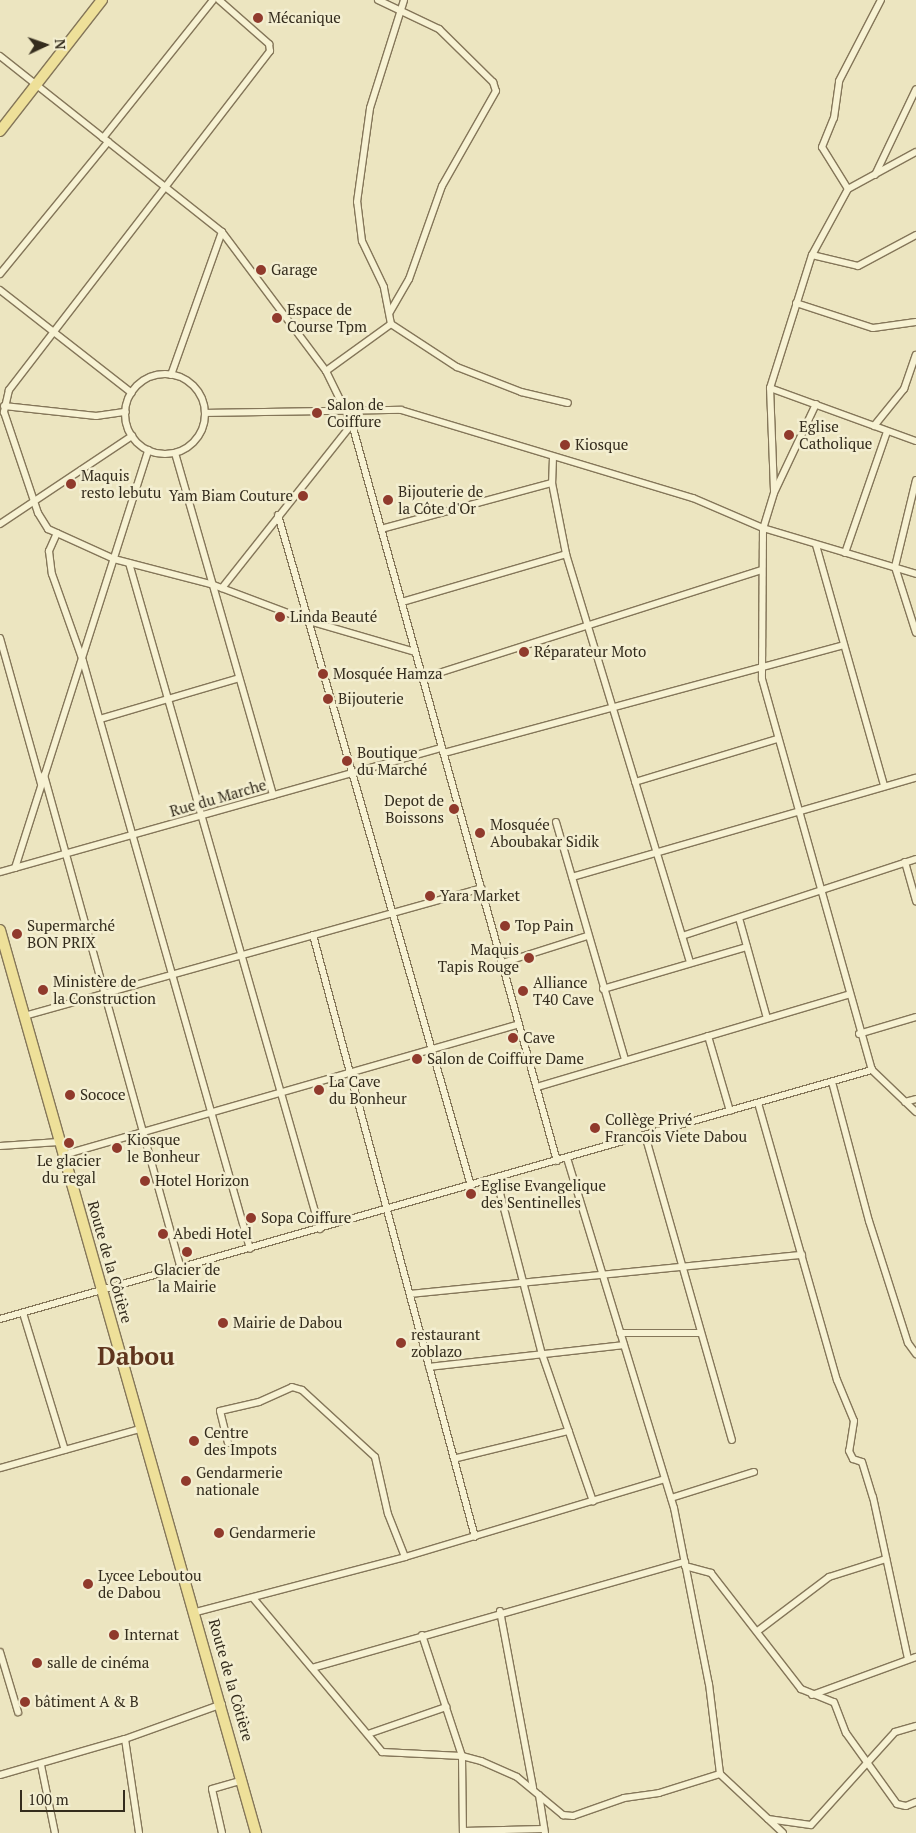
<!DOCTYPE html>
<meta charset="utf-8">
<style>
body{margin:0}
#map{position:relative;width:916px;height:1833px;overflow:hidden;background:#ece5c0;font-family:"PT Serif",serif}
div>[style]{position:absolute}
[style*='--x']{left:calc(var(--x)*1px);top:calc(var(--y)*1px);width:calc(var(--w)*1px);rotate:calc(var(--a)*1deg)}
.roads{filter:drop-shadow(1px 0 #847659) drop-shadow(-1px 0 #847659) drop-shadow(0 1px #847659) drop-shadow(0 -1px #847659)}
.minor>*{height:6px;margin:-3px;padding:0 3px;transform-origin:3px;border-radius:3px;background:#f7f2d3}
.minor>.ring{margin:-3px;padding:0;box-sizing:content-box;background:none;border:6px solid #f7f2d3;border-radius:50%}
.primary>*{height:10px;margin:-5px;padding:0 5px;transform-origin:5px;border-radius:5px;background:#eee099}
.dots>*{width:14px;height:14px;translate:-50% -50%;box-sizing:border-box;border:2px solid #f3eed0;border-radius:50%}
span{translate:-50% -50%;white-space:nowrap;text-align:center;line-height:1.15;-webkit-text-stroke:5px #f3eed0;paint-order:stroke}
.poi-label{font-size:15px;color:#342c1d}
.left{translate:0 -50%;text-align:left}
.right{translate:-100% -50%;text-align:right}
.street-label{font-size:15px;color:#342c1d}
.town-label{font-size:25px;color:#5f351e;font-weight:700}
.north{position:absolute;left:20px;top:20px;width:50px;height:50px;-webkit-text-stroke:4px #f3eed0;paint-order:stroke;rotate:87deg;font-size:14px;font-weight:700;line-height:20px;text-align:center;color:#342c1d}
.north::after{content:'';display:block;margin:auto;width:18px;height:22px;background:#342c1d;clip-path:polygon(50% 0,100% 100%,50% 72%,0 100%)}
.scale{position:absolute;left:20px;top:1790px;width:105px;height:22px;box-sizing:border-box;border:2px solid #342c1d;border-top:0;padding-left:6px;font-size:15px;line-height:18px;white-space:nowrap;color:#342c1d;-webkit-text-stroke:4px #f3eed0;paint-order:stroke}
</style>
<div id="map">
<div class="roads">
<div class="minor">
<div style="--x:219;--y:0;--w:67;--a:41.3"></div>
<div style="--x:269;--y:44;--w:7;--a:82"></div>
<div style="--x:270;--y:51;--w:428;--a:127.6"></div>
<div style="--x:9;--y:390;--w:23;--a:103"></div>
<div style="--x:4;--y:412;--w:107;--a:71.4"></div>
<div style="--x:38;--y:513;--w:19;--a:58"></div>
<div style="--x:48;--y:529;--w:72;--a:24.4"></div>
<div style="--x:114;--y:559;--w:100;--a:14.5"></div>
<div style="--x:211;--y:584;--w:105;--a:20.7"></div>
<div style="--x:309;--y:621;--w:110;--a:16.3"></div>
<div style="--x:378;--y:0;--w:68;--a:25.4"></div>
<div style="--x:439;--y:29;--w:76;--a:44.5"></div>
<div style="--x:493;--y:82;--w:9;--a:72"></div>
<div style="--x:496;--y:91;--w:109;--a:119.6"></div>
<div style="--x:442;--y:186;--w:99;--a:109.5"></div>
<div style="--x:409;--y:279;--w:39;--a:120"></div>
<div style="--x:0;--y:56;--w:283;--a:38.4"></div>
<div style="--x:222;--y:232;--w:174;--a:53.2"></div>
<div style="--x:326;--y:371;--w:59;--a:63.9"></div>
<div style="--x:352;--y:424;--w:765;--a:74.46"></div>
<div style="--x:103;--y:138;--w:176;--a:-51.4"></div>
<div style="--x:875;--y:175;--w:95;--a:-64.5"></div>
<div style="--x:848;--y:189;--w:49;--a:-121.8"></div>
<div style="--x:822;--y:147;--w:31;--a:-68"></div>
<div style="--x:834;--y:118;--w:37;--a:-82"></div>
<div style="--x:839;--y:81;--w:91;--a:-62.6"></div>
<div style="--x:812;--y:255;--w:47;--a:13.4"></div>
<div style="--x:858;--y:266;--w:66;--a:-28.1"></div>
<div style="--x:0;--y:274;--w:171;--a:-50.7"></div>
<div style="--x:0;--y:290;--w:167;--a:38"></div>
<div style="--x:796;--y:303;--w:81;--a:18"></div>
<div style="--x:873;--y:328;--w:43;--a:-7.9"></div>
<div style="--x:391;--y:324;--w:38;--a:-101"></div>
<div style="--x:384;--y:287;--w:51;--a:-115.6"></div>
<div style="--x:362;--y:241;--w:39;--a:-97"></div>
<div style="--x:357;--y:202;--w:95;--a:-82.1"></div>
<div style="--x:370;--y:108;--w:113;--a:-72.5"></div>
<div style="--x:326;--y:371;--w:80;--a:-35.9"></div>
<div style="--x:391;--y:324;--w:79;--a:33.1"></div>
<div style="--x:457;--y:367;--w:69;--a:21.3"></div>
<div style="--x:521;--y:392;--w:48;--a:13.2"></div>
<div class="ring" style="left:125px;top:374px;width:74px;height:74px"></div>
<div style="--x:171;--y:375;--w:152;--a:-70.4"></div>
<div style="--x:770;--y:388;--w:139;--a:-72.5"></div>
<div style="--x:812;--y:255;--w:75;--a:-61.4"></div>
<div style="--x:848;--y:189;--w:77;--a:-28.6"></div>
<div style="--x:816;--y:404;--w:98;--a:115.3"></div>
<div style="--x:774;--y:493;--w:37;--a:107"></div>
<div style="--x:763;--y:528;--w:151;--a:90.4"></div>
<div style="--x:762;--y:679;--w:406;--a:74.3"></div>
<div style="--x:872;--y:1070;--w:61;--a:43.7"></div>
<div style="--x:4;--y:406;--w:93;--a:6.2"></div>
<div style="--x:96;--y:416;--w:30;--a:-8"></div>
<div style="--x:205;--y:413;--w:196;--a:-0.9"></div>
<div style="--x:401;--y:410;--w:305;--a:16.8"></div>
<div style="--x:693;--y:498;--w:76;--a:23.2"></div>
<div style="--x:763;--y:528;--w:160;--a:16.7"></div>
<div style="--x:874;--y:426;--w:48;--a:-51"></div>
<div style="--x:904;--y:389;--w:36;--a:-71"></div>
<div style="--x:175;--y:453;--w:356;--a:74"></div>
<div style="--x:553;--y:457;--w:26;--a:92"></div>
<div style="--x:552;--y:483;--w:72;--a:78.8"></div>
<div style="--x:566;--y:554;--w:427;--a:73.1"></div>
<div style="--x:916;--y:480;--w:89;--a:103.6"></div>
<div style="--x:895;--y:567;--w:69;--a:72.3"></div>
<div style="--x:774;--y:491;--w:103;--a:-92.2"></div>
<div style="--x:770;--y:388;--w:155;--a:20"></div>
<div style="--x:278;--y:515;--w:698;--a:73.95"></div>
<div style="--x:0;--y:524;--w:159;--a:-33.7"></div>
<div style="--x:381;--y:529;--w:177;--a:-15.1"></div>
<div style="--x:57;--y:533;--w:20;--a:114"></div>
<div style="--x:49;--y:551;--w:23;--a:83"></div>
<div style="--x:52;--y:574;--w:92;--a:70.4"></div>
<div style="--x:83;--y:661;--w:611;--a:74.14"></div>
<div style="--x:816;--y:545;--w:250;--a:74.2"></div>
<div style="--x:845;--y:553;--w:128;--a:-70.9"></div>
<div style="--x:129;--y:563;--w:693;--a:74"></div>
<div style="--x:222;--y:588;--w:209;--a:-51.6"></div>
<div style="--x:402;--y:602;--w:171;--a:-16.3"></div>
<div style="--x:0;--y:638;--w:152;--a:74.3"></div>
<div style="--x:423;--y:678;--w:355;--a:-17.7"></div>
<div style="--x:100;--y:719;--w:145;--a:-16.4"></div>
<div style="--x:444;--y:753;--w:413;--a:-15.1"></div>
<div style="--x:44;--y:775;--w:513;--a:74.5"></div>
<div style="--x:635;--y:782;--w:148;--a:-16.8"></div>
<div style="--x:556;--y:822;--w:248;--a:73.8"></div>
<div style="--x:905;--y:862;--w:41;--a:74.2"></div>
<div style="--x:15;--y:868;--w:439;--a:-72.3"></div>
<div style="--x:0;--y:872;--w:459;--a:-15.7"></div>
<div style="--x:572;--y:877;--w:358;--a:-16.1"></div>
<div style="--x:739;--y:918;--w:104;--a:74.4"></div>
<div style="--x:313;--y:935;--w:623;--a:74.94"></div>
<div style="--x:682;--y:936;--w:246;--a:-18.2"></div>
<div style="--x:502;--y:963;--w:89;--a:-17.6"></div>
<div style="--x:603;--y:989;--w:150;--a:-16.3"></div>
<div style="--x:24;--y:1016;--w:475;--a:-15.6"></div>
<div style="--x:859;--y:1034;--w:59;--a:-16.6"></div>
<div style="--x:708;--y:1036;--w:78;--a:73.7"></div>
<div style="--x:832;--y:1082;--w:144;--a:75.1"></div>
<div style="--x:869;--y:1221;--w:128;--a:72.3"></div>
<div style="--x:908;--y:1343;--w:14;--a:54"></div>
<div style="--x:537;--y:1087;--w:324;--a:-16.5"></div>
<div style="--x:905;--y:1102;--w:11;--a:-15"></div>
<div style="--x:758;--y:1103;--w:288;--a:74.1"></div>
<div style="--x:837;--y:1380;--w:44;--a:67.5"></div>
<div style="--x:854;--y:1421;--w:30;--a:99"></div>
<div style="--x:849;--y:1451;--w:9;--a:63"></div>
<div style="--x:853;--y:1459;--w:9;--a:18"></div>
<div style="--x:862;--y:1462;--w:37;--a:73"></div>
<div style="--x:873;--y:1497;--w:166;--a:77.8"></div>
<div style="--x:645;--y:1135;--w:317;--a:74.1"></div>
<div style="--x:0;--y:1146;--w:59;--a:-3.9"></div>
<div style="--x:63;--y:1155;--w:474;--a:-16"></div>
<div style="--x:567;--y:1158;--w:366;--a:73"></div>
<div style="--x:674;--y:1508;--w:179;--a:78.8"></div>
<div style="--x:709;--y:1684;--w:91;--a:83"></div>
<div style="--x:720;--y:1774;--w:86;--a:43.1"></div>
<div style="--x:496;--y:1178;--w:182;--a:75.4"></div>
<div style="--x:542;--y:1354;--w:156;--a:70.9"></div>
<div style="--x:410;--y:1294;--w:394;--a:-5.7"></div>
<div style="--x:23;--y:1313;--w:143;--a:73"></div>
<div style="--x:0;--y:1319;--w:907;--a:-15.94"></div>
<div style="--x:620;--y:1333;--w:80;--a:0"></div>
<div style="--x:429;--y:1367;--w:196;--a:-6.4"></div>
<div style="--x:228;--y:1443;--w:33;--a:-104"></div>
<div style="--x:220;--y:1411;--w:40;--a:-13"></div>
<div style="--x:259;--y:1402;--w:36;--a:-24"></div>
<div style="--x:292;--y:1387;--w:10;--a:17"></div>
<div style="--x:302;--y:1390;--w:99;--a:42.5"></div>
<div style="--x:375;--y:1457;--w:58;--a:77.2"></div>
<div style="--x:388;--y:1514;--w:46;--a:68.4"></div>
<div style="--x:457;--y:1458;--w:115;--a:-13.6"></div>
<div style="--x:0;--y:1468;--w:148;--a:-15.6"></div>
<div style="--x:671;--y:1498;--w:87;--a:-17.4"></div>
<div style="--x:685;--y:1566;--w:27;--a:15"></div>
<div style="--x:711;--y:1573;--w:147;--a:52.2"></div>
<div style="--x:801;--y:1689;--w:35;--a:22"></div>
<div style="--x:834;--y:1702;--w:33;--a:69"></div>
<div style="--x:846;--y:1733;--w:87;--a:54.3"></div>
<div style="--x:897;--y:1804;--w:9;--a:13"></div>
<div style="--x:906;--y:1806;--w:11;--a:-22"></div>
<div style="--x:253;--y:1598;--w:201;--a:50"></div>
<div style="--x:382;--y:1752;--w:80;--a:2.9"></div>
<div style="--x:462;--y:1756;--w:20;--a:15"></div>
<div style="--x:481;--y:1761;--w:39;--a:24"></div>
<div style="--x:517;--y:1777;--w:60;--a:39.6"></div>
<div style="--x:563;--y:1815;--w:10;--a:6"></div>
<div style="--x:573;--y:1816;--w:54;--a:-19.4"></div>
<div style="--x:624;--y:1798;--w:35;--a:-8"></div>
<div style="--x:659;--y:1793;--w:64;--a:-17.3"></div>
<div style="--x:500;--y:1611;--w:180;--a:79.4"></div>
<div style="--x:196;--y:1612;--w:216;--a:-14.7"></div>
<div style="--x:405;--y:1557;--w:271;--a:-16.7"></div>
<div style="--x:759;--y:1630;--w:88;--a:-37.1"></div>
<div style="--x:829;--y:1577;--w:60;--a:-17.5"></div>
<div style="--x:422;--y:1635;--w:127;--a:71.7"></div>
<div style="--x:462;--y:1756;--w:77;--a:89.3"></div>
<div style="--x:0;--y:1652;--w:63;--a:73.3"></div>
<div style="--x:312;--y:1668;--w:388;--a:-15.9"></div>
<div style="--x:812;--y:1695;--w:111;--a:-20.1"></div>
<div style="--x:368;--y:1734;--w:83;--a:-19.1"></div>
<div style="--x:125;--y:1739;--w:95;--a:81.5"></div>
<div style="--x:41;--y:1765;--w:69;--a:78.4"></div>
<div style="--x:0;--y:1775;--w:130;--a:-16.1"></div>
<div style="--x:125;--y:1739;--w:103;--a:-19.8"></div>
<div style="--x:539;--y:1795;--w:38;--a:81"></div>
<div style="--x:768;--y:1819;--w:43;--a:7.9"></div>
<div style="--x:811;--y:1825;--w:125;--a:-47.9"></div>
<div style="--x:895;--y:1732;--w:22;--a:-16"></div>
<div style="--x:463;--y:1831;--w:81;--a:-1.4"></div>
<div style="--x:222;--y:1833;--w:45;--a:-102.8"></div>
<div style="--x:212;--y:1789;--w:32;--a:-16"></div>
</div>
<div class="primary">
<div style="--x:0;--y:131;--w:166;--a:-52.1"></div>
<div style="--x:0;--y:930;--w:939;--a:74.17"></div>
</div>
</div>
<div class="dots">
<div style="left:258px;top:18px;background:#903a2c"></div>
<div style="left:261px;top:270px;background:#903a2c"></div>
<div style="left:277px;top:318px;background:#903a2c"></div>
<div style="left:317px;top:413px;background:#903a2c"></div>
<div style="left:789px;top:435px;background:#903a2c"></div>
<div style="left:565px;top:445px;background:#903a2c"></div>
<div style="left:71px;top:484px;background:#903a2c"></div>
<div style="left:303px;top:496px;background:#903a2c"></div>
<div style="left:388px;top:500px;background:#903a2c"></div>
<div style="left:280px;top:617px;background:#903a2c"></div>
<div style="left:524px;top:652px;background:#903a2c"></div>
<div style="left:323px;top:674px;background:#903a2c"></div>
<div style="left:328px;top:699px;background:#903a2c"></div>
<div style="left:347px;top:761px;background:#903a2c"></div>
<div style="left:454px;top:809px;background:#903a2c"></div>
<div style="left:480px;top:833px;background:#903a2c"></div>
<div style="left:430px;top:896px;background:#903a2c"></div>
<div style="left:505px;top:926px;background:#903a2c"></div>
<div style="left:17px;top:934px;background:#903a2c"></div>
<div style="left:529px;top:958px;background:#903a2c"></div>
<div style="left:43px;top:990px;background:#903a2c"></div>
<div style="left:523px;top:991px;background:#903a2c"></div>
<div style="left:513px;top:1038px;background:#903a2c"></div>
<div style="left:417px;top:1059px;background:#903a2c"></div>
<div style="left:319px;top:1090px;background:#903a2c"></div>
<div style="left:70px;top:1095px;background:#903a2c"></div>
<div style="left:595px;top:1128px;background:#903a2c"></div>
<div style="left:69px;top:1143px;background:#903a2c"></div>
<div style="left:117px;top:1148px;background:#903a2c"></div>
<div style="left:145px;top:1181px;background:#903a2c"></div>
<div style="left:471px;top:1194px;background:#903a2c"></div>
<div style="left:251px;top:1218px;background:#903a2c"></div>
<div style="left:163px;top:1234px;background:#903a2c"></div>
<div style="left:187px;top:1252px;background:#903a2c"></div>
<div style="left:223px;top:1323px;background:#903a2c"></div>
<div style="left:401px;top:1343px;background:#903a2c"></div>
<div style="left:194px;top:1441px;background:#903a2c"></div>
<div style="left:186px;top:1481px;background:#903a2c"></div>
<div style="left:219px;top:1533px;background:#903a2c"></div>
<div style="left:88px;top:1584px;background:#903a2c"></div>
<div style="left:114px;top:1635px;background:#903a2c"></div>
<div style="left:37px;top:1663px;background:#903a2c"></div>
<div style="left:25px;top:1702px;background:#903a2c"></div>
</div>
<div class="poi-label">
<span class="left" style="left:268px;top:18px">Mécanique</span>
<span class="left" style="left:271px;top:270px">Garage</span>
<span class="left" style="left:287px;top:318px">Espace de<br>Course Tpm</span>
<span class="left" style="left:327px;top:413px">Salon de<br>Coiffure</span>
<span class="left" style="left:799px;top:435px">Eglise<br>Catholique</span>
<span class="left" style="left:575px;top:445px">Kiosque</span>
<span class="left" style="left:81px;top:484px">Maquis<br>resto lebutu</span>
<span class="left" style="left:398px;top:500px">Bijouterie de<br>la Côte d'Or</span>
<span class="right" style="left:293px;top:496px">Yam Biam Couture</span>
<span class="left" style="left:290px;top:617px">Linda Beauté</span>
<span class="left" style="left:534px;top:652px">Réparateur Moto</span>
<span class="left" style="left:333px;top:674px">Mosquée Hamza</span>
<span class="left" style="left:338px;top:699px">Bijouterie</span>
<span class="left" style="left:357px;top:761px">Boutique<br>du Marché</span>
<span class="right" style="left:444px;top:809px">Depot de<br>Boissons</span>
<span class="left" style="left:490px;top:833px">Mosquée<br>Aboubakar Sidik</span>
<span class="left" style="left:440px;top:896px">Yara Market</span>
<span class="left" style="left:27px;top:934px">Supermarché<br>BON PRIX</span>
<span class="left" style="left:515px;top:926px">Top Pain</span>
<span class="right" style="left:519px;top:958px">Maquis<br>Tapis Rouge</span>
<span class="left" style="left:53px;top:990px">Ministère de<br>la Construction</span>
<span class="left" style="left:533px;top:991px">Alliance<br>T40 Cave</span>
<span class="left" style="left:523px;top:1038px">Cave</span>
<span class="left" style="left:427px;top:1059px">Salon de Coiffure Dame</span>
<span class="left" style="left:329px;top:1090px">La Cave<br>du Bonheur</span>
<span class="left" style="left:80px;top:1095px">Sococe</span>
<span class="left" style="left:605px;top:1128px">Collège Privé<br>Francois Viete Dabou</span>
<span class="left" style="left:127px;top:1148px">Kiosque<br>le Bonheur</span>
<span style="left:69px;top:1169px">Le glacier<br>du regal</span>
<span class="left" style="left:155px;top:1181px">Hotel Horizon</span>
<span class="left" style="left:481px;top:1194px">Eglise Evangelique<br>des Sentinelles</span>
<span class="left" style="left:261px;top:1218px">Sopa Coiffure</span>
<span class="left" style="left:173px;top:1234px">Abedi Hotel</span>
<span style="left:187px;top:1278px">Glacier de<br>la Mairie</span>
<span class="left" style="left:233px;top:1323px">Mairie de Dabou</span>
<span class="left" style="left:411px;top:1343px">restaurant<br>zoblazo</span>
<span class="left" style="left:204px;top:1441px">Centre<br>des Impots</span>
<span class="left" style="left:196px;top:1481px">Gendarmerie<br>nationale</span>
<span class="left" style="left:229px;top:1533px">Gendarmerie</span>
<span class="left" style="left:98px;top:1584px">Lycee Leboutou<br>de Dabou</span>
<span class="left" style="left:124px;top:1635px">Internat</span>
<span class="left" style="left:47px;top:1663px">salle de cinéma</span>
<span class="left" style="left:35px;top:1702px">bâtiment A &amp; B</span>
</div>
<div class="street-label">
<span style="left:218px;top:798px;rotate:-16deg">Rue du Marche</span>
<span style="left:110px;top:1262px;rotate:74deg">Route de la Côtière</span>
<span style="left:231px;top:1680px;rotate:74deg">Route de la Côtière</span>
</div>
<div class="town-label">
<span style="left:136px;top:1356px">Dabou</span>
</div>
<div class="north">N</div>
<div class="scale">100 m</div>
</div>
